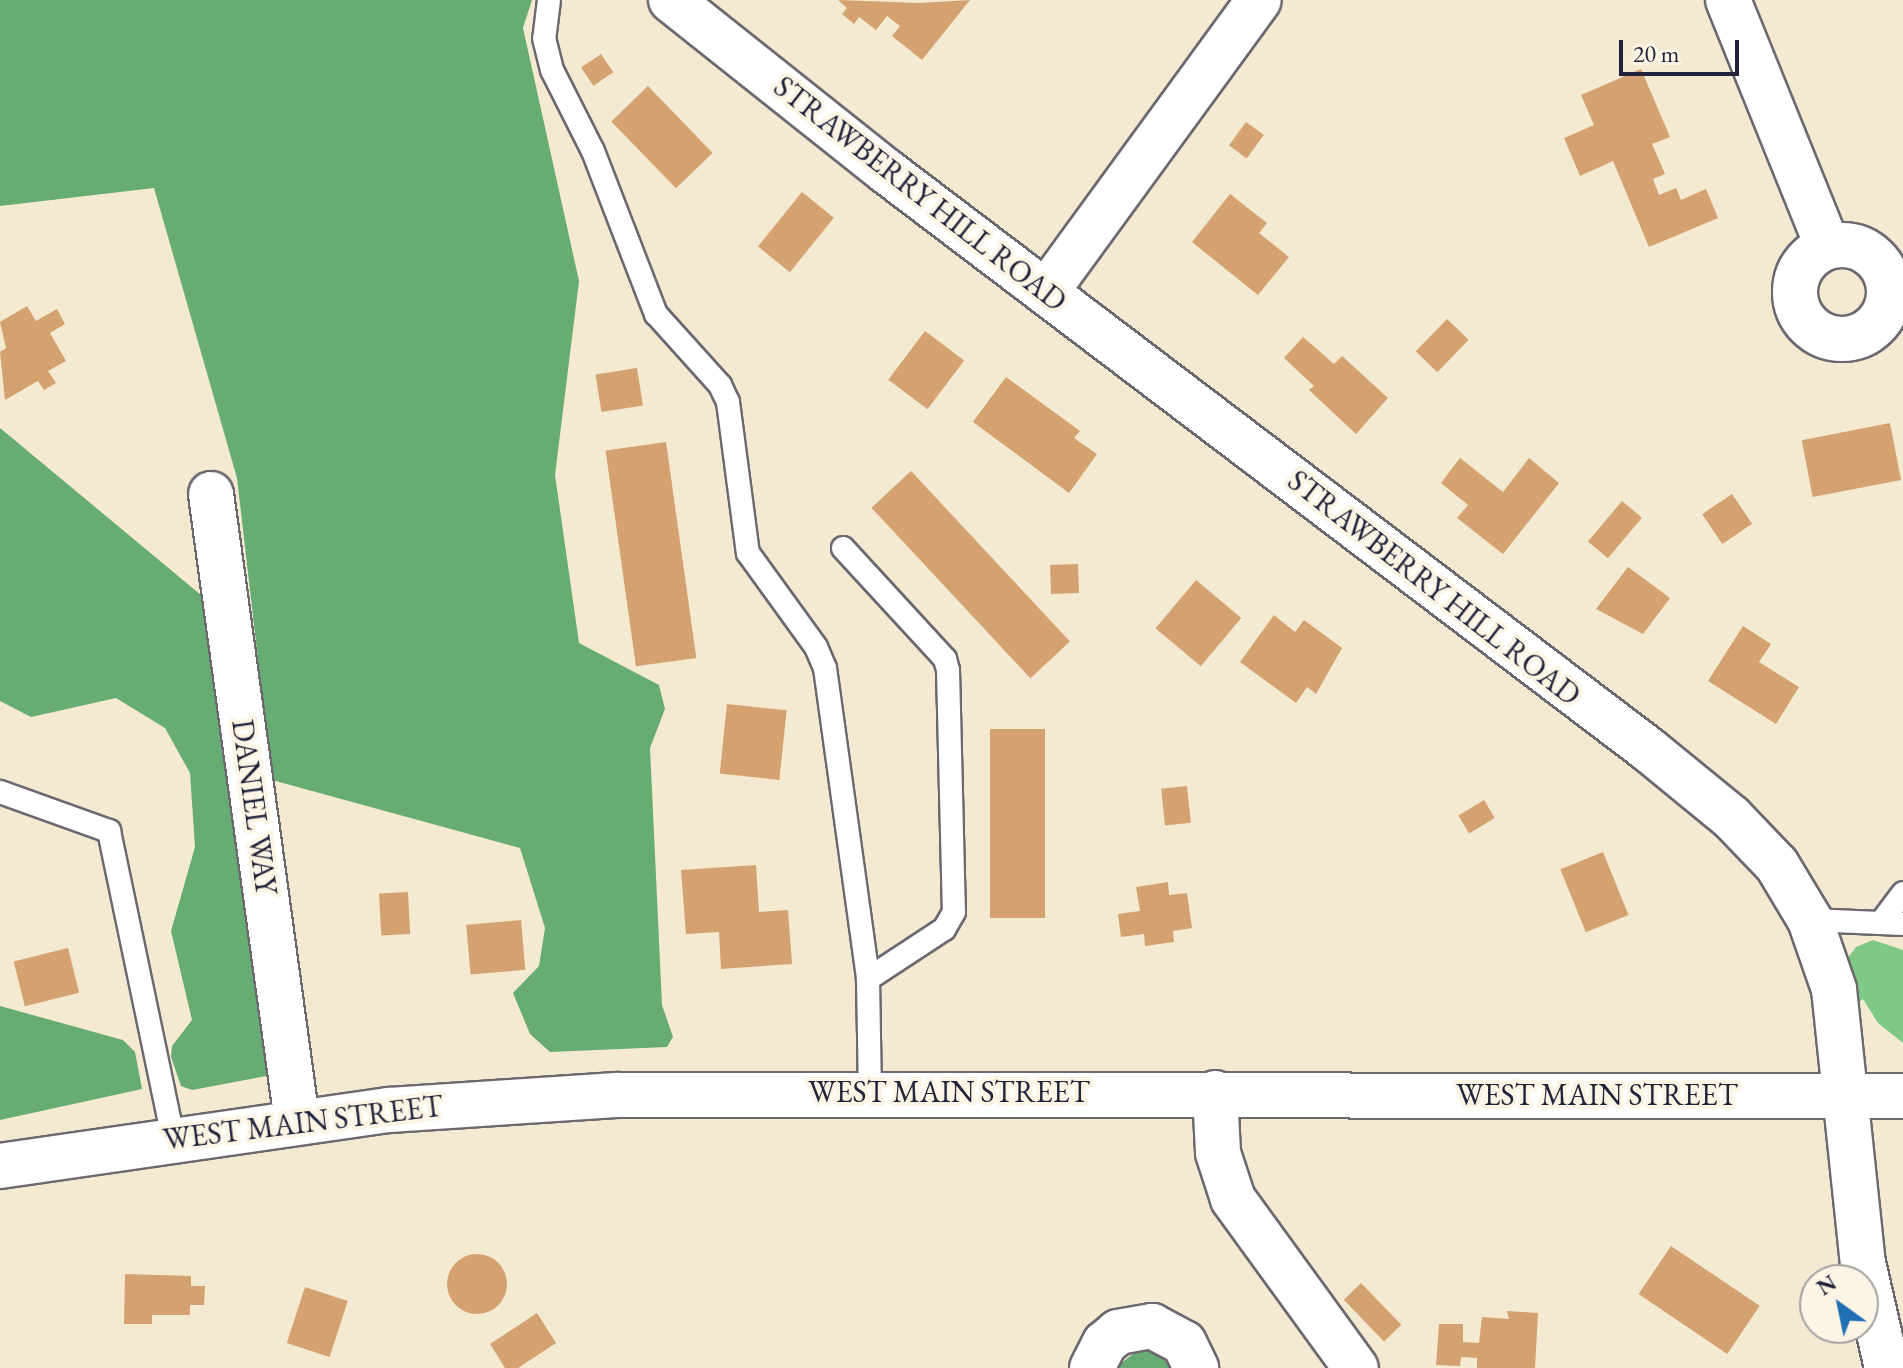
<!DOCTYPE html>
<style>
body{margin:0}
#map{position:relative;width:1903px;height:1368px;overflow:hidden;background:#f4ead1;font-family:"EB Garamond",serif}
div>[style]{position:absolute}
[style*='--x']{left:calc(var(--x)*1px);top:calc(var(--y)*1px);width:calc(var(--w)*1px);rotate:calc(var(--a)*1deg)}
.green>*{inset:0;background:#7fc885}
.forest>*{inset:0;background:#67ac72}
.building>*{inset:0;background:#d4a270;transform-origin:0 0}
.round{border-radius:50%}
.roads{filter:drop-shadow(2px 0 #6c6870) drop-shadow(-2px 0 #6c6870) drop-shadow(0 2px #6c6870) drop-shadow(0 -2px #6c6870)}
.service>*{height:22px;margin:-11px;padding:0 11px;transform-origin:11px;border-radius:11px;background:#fff}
.minor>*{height:44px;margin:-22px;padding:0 22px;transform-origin:22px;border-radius:22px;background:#fff}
.minor>.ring{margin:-22px;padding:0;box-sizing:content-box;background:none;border:44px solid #fff;border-radius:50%}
.secondary>*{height:44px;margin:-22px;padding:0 22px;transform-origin:22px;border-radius:22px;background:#fff}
span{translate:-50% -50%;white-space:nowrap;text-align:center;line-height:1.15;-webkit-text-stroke:8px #fcf5e5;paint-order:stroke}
.street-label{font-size:30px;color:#22223b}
.north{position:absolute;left:1799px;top:1264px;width:80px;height:80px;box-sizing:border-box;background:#fcf5e5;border:2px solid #a5a1a1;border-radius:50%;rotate:327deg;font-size:22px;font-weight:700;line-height:32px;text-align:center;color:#22223b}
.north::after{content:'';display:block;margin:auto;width:28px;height:36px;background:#1f6fb2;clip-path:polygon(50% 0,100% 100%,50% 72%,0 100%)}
.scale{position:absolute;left:1619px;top:40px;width:120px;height:36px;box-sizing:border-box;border:4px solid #22223b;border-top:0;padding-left:10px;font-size:24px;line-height:28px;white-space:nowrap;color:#22223b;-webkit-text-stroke:6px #fcf5e5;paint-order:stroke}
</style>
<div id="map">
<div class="green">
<div style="clip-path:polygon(1873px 940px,1903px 950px,1903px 1043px,1878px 1023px,1863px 999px,1852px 1007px,1846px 960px,1856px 947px)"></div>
</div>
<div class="forest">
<div style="clip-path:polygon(0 0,532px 0,523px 28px,579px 281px,555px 475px,579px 643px,659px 685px,665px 709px,650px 748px,662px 1005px,673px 1037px,667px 1047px,550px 1052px,530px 1034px,513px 993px,539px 966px,545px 928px,520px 848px,272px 780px,237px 478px,154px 188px,0 206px)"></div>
<div style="clip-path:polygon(0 428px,213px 605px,272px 1065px,266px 1076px,192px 1090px,181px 1086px,171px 1057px,172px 1046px,192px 1020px,171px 931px,195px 847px,190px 773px,165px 728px,116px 698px,31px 717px,0 701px)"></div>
<div style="clip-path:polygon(0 1006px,123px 1040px,135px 1052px,142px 1089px,0 1120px)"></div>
<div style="clip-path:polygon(1139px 1349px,1159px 1353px,1173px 1368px,1115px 1368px)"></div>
</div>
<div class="building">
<div style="clip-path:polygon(838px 0,919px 3px,970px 0,922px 60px,892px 36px,900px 26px,887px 16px,876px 30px,859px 17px,854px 24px,842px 14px,847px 8px)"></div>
<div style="left:601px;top:54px;width:22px;height:24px;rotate:56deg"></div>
<div style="clip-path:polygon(1641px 69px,1670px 137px,1652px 144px,1665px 174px,1653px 179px,1659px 195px,1676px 188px,1681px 200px,1706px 189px,1718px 218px,1649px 247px,1613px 161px,1580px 176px,1564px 138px,1594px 125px,1581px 95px)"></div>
<div style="left:648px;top:86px;width:93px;height:51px;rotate:46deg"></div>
<div style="left:1246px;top:122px;width:22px;height:29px;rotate:36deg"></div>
<div style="left:802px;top:192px;width:41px;height:70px;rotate:39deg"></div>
<div style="clip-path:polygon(1230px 194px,1267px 223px,1259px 233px,1289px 257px,1258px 295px,1192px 242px)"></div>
<div style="clip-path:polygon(27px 306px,36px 321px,57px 309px,65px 324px,50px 333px,66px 361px,48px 371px,56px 383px,44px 390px,38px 381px,5px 400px,0 352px,6px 348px,0 322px)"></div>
<div style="left:1447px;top:319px;width:30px;height:45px;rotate:44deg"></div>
<div style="left:925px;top:331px;width:49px;height:61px;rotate:37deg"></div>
<div style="clip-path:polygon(1303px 337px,1334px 364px,1342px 356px,1388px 398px,1356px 434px,1309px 390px,1314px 386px,1284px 358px)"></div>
<div style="left:637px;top:368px;width:38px;height:42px;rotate:81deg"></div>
<div style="clip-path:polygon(1006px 377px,1080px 431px,1074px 438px,1097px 454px,1069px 493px,973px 422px)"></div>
<div style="left:1890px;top:423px;width:58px;height:90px;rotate:79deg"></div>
<div style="left:666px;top:442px;width:218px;height:61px;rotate:82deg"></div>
<div style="clip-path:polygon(1460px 458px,1503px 492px,1529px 458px,1559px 483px,1503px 554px,1457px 518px,1468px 505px,1441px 483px)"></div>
<div style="left:911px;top:471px;width:233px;height:54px;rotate:47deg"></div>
<div style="left:1732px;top:494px;width:36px;height:36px;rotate:56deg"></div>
<div style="left:1622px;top:501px;width:26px;height:53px;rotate:40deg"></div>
<div style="left:1078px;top:564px;width:29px;height:28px;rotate:88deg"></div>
<div style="clip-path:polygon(1628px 567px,1670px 598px,1643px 634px,1596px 609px)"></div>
<div style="left:1196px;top:580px;width:59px;height:63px;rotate:40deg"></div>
<div style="clip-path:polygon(1274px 615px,1295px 632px,1304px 620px,1342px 648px,1316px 694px,1307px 687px,1296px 703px,1240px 662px)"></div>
<div style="clip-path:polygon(1743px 626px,1771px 644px,1759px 662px,1799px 687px,1776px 724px,1708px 681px)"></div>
<div style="left:727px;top:704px;width:60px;height:70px;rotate:6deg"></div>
<div style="left:990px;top:729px;width:55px;height:189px"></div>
<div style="left:1187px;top:786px;width:37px;height:26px;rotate:84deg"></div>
<div style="left:1484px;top:800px;width:21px;height:30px;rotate:59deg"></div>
<div style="left:1603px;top:852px;width:68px;height:46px;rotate:68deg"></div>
<div style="clip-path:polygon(756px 865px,759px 912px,788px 910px,792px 964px,721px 969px,719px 932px,686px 934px,681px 870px)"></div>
<div style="clip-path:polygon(1168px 882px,1169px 895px,1187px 893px,1192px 928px,1173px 931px,1174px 942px,1145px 946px,1144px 934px,1121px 937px,1118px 914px,1140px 911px,1136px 887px)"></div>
<div style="left:408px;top:892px;width:42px;height:29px;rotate:87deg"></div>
<div style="left:521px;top:920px;width:50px;height:55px;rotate:85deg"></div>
<div style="left:68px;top:948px;width:46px;height:56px;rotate:76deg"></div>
<div style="left:1671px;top:1246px;width:107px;height:58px;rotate:34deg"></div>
<div class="round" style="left:447px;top:1254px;width:60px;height:60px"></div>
<div style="clip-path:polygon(125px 1274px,191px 1276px,191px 1286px,205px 1286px,204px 1305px,190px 1305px,190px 1315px,152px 1315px,152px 1324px,124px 1324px)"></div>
<div style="left:1361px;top:1283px;width:58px;height:24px;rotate:46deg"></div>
<div style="left:305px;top:1287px;width:45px;height:59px;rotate:18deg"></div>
<div style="clip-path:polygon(1507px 1311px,1538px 1313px,1535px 1368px,1477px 1368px,1477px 1358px,1461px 1357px,1460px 1366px,1436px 1365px,1439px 1324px,1463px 1324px,1463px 1342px,1479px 1343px,1482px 1317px,1509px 1319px)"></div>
<div style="clip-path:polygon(537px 1313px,556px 1343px,518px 1368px,505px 1368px,490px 1344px)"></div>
</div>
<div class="roads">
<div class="service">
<div style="--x:549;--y:0;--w:38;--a:97"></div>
<div style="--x:544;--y:38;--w:33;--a:76"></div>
<div style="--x:552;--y:70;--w:91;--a:63.2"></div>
<div style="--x:593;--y:151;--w:175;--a:68.9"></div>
<div style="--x:656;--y:314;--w:96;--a:48"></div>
<div style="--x:720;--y:385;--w:19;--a:65"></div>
<div style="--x:728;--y:402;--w:152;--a:82.5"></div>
<div style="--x:748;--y:553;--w:116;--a:54.1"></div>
<div style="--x:816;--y:647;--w:23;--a:67"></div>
<div style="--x:825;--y:668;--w:314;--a:82.1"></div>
<div style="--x:868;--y:979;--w:113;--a:89"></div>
<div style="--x:843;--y:548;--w:151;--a:47.4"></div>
<div style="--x:945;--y:659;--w:11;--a:75"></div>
<div style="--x:948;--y:670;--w:242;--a:88.6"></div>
<div style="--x:954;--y:912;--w:20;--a:120"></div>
<div style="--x:944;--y:929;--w:91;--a:146.7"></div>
<div style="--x:0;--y:792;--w:116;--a:19.7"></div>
<div style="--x:109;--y:831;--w:313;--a:78.2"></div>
<div style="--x:1810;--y:920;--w:93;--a:2.5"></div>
<div style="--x:1882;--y:921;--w:35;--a:-53"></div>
</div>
<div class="minor">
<div style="--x:1728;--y:0;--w:266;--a:68"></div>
<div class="ring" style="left:1795px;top:245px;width:50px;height:50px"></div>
<div style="--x:1046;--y:292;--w:361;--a:-53.9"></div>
<div style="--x:211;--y:494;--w:633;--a:82.19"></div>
<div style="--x:1215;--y:1093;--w:60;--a:87.1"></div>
<div style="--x:1218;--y:1153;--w:48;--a:71.9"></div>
<div style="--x:1233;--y:1199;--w:209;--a:54"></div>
<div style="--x:1092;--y:1368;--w:28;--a:-63"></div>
<div style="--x:1105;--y:1343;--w:17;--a:-40"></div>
<div style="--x:1118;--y:1332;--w:35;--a:-10"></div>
<div style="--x:1152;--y:1326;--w:36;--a:28"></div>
<div style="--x:1184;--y:1343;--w:28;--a:64"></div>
</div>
<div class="secondary">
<div style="--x:671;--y:0;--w:275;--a:38.5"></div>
<div style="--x:886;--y:171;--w:958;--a:37.19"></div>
<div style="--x:1649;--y:750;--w:106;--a:39.3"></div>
<div style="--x:1731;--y:817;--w:66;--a:46.2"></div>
<div style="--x:1777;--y:865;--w:64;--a:59"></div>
<div style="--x:1810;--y:920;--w:73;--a:70.8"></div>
<div style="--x:1834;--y:989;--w:276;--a:84"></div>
<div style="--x:1863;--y:1263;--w:108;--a:77.1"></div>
<div style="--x:0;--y:1166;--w:393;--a:-8.2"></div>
<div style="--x:389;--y:1110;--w:228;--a:-3.8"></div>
<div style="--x:617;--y:1095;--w:1286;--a:0.04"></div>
</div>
</div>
<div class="street-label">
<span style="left:920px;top:194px;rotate:38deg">STRAWBERRY HILL ROAD</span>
<span style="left:1434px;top:588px;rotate:38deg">STRAWBERRY HILL ROAD</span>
<span style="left:254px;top:807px;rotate:82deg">DANIEL WAY</span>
<span style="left:949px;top:1092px">WEST MAIN STREET</span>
<span style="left:1597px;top:1095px">WEST MAIN STREET</span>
<span style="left:303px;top:1123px;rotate:-7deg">WEST MAIN STREET</span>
</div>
<div class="north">N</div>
<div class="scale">20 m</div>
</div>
